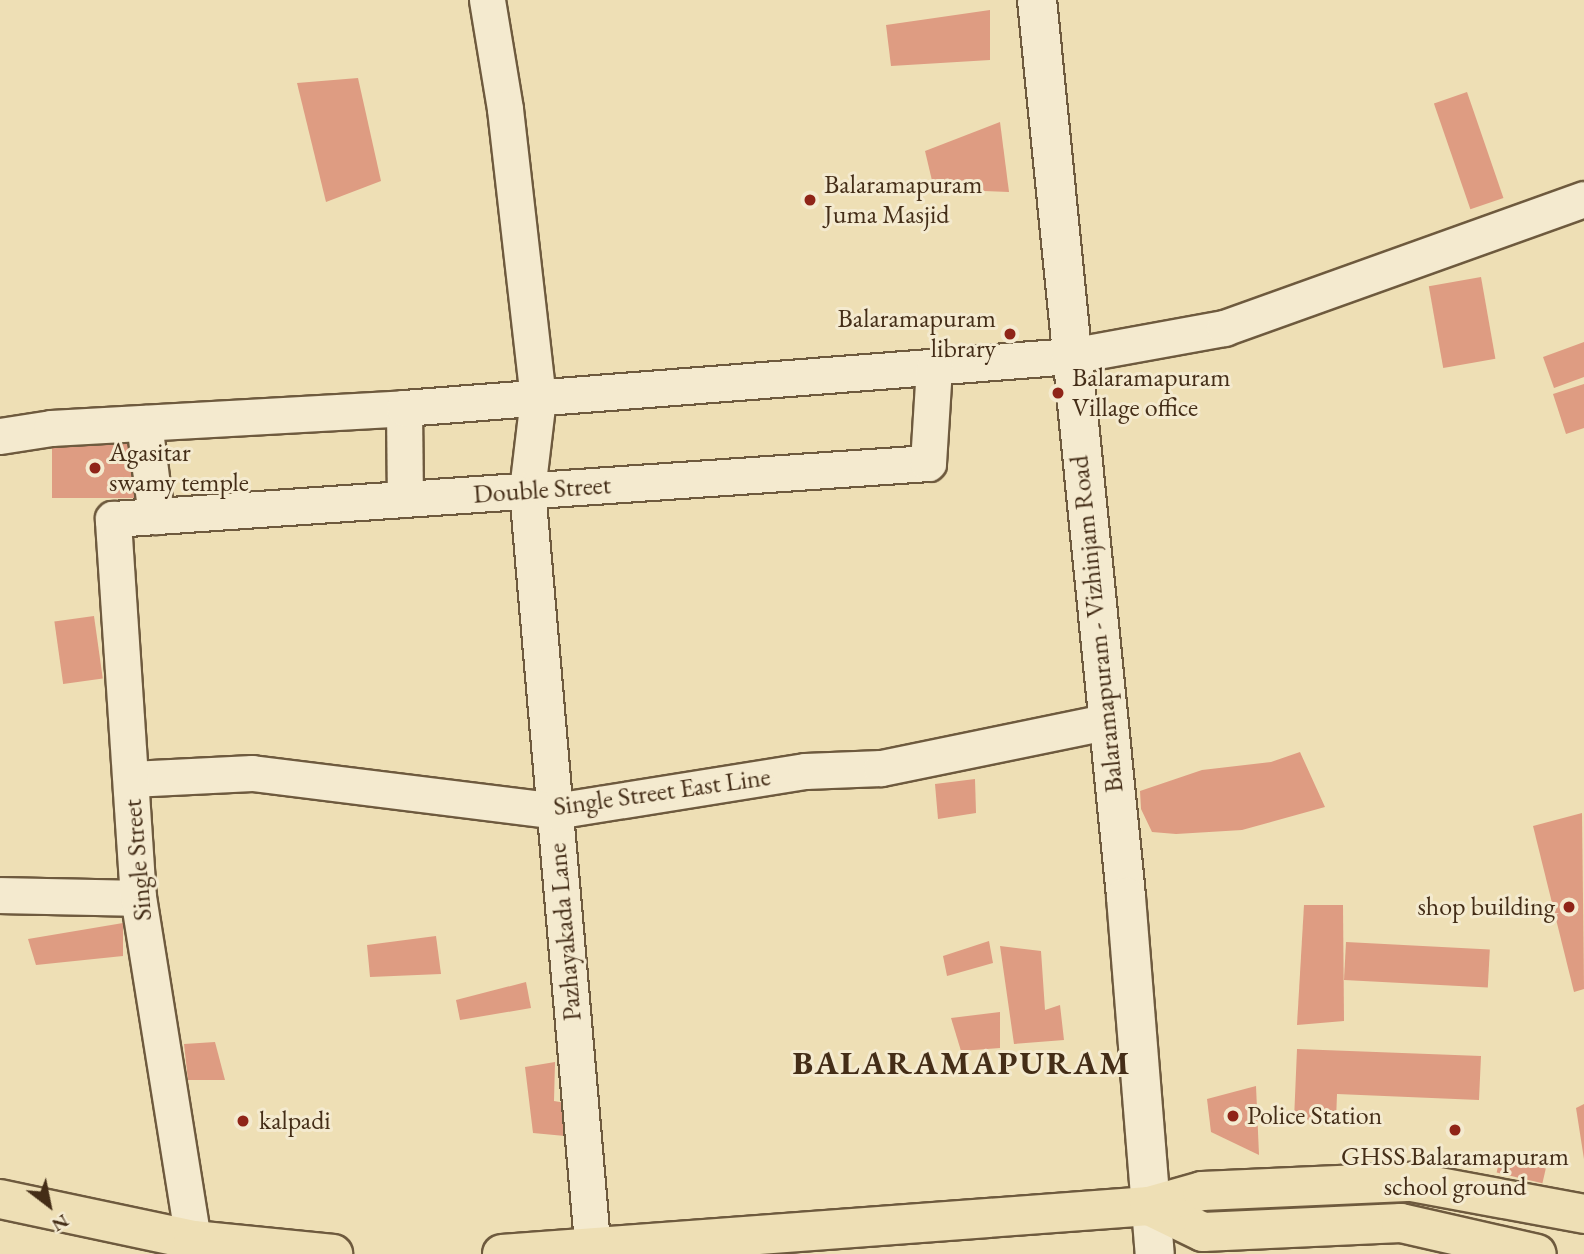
<!DOCTYPE html>
<style>
body{margin:0}
#map{position:relative;width:1584px;height:1254px;overflow:hidden;background:#eedfb5;font-family:"EB Garamond",serif}
div>[style]{position:absolute}
[style*='--x']{left:calc(var(--x)*1px);top:calc(var(--y)*1px);width:calc(var(--w)*1px);rotate:calc(var(--a)*1deg)}
.building>*{inset:0;background:#de9c82;transform-origin:0 0}
.roads{filter:drop-shadow(2px 0 #6e5a3e) drop-shadow(-2px 0 #6e5a3e) drop-shadow(0 2px #6e5a3e) drop-shadow(0 -2px #6e5a3e)}
.minor>*{height:35px;margin:-17.5px;padding:0 17.5px;transform-origin:17.5px;border-radius:17.5px;background:#f4eacf}
.secondary>*{height:38px;margin:-19px;padding:0 19px;transform-origin:19px;border-radius:19px;background:#f4eacf}
.primary>*{height:38px;margin:-19px;padding:0 19px;transform-origin:19px;border-radius:19px;background:#eedfb5}
.dots>*{width:19px;height:19px;translate:-50% -50%;box-sizing:border-box;border:4px solid #f4eacf;border-radius:50%}
span{translate:-50% -50%;white-space:nowrap;text-align:center;line-height:1.15;-webkit-text-stroke:6px #f4eacf;paint-order:stroke}
.poi-label{font-size:26px;color:#442d17}
.left{translate:0 -50%;text-align:left}
.right{translate:-100% -50%;text-align:right}
.street-label{font-size:26px;color:#442d17}
.district-label{font-size:33px;color:#442d17;font-weight:700;letter-spacing:2px}
.north{position:absolute;left:14px;top:1170px;width:70px;height:70px;-webkit-text-stroke:5px #f4eacf;paint-order:stroke;rotate:148deg;font-size:19px;font-weight:700;line-height:28px;text-align:center;color:#442d17}
.north::after{content:'';display:block;margin:auto;width:24px;height:32px;background:#442d17;clip-path:polygon(50% 0,100% 100%,50% 72%,0 100%)}
</style>
<div id="map">
<div class="building">
<div style="clip-path:polygon(990px 10px,990px 60px,891px 66px,886px 25px)"></div>
<div style="clip-path:polygon(358px 78px,381px 181px,326px 202px,297px 83px)"></div>
<div style="left:1467px;top:92px;width:112px;height:35px;rotate:71deg"></div>
<div style="clip-path:polygon(1000px 122px,1009px 192px,934px 189px,925px 151px)"></div>
<div style="left:1481px;top:277px;width:83px;height:53px;rotate:80deg"></div>
<div style="clip-path:polygon(1584px 342px,1584px 377px,1554px 388px,1543px 357px)"></div>
<div style="clip-path:polygon(1584px 384px,1584px 428px,1566px 434px,1553px 394px)"></div>
<div style="left:137px;top:436px;width:62px;height:85px;rotate:90deg"></div>
<div style="left:94px;top:616px;width:63px;height:40px;rotate:82deg"></div>
<div style="clip-path:polygon(1300px 752px,1325px 807px,1242px 830px,1176px 834px,1152px 832px,1141px 809px,1140px 791px,1202px 770px,1271px 762px)"></div>
<div style="clip-path:polygon(975px 779px,976px 813px,938px 819px,935px 784px)"></div>
<div style="clip-path:polygon(1582px 813px,1584px 989px,1574px 992px,1533px 826px)"></div>
<div style="clip-path:polygon(1304px 905px,1343px 905px,1344px 1021px,1297px 1025px)"></div>
<div style="clip-path:polygon(123px 923px,123px 956px,36px 965px,28px 939px)"></div>
<div style="clip-path:polygon(436px 936px,441px 974px,370px 977px,367px 945px)"></div>
<div style="clip-path:polygon(989px 941px,993px 963px,947px 976px,943px 956px)"></div>
<div style="left:1346px;top:942px;width:144px;height:38px;rotate:3deg"></div>
<div style="clip-path:polygon(1000px 946px,1041px 951px,1045px 1010px,1060px 1005px,1064px 1040px,1014px 1044px)"></div>
<div style="clip-path:polygon(526px 982px,531px 1008px,460px 1020px,456px 1000px)"></div>
<div style="clip-path:polygon(1000px 1012px,1000px 1048px,961px 1051px,951px 1018px)"></div>
<div style="clip-path:polygon(215px 1042px,225px 1080px,188px 1080px,184px 1044px)"></div>
<div style="clip-path:polygon(1297px 1049px,1481px 1056px,1479px 1100px,1337px 1094px,1336px 1121px,1294px 1120px)"></div>
<div style="clip-path:polygon(555px 1062px,554px 1101px,566px 1103px,565px 1136px,533px 1133px,525px 1067px)"></div>
<div style="clip-path:polygon(1256px 1086px,1259px 1155px,1211px 1132px,1207px 1099px)"></div>
<div style="clip-path:polygon(1584px 1104px,1584px 1159px,1576px 1108px)"></div>
<div style="left:1500px;top:1158px;width:47px;height:15px;rotate:13deg"></div>
</div>
<div class="roads">
<div class="minor">
<div style="--x:487;--y:0;--w:110;--a:80.6"></div>
<div style="--x:505;--y:109;--w:291;--a:83.5"></div>
<div style="--x:538;--y:398;--w:93;--a:96.8"></div>
<div style="--x:527;--y:490;--w:767;--a:85.06"></div>
<div style="--x:404;--y:408;--w:91;--a:89.4"></div>
<div style="--x:144;--y:423;--w:94;--a:82.6"></div>
<div style="--x:0;--y:436;--w:52;--a:-8.9"></div>
<div style="--x:51;--y:428;--w:354;--a:-3.2"></div>
<div style="--x:404;--y:408;--w:668;--a:-4.46"></div>
<div style="--x:1070;--y:356;--w:157;--a:-10.3"></div>
<div style="--x:1224;--y:328;--w:382;--a:-19.7"></div>
<div style="--x:131;--y:779;--w:121;--a:-2.8"></div>
<div style="--x:252;--y:773;--w:305;--a:7.1"></div>
<div style="--x:555;--y:811;--w:253;--a:-9.1"></div>
<div style="--x:805;--y:771;--w:76;--a:-2.3"></div>
<div style="--x:881;--y:768;--w:230;--a:-11.6"></div>
<div style="--x:0;--y:895;--w:138;--a:1.2"></div>
<div style="--x:193;--y:1240;--w:346;--a:-99.1"></div>
<div style="--x:138;--y:898;--w:380;--a:-93.8"></div>
<div style="--x:113;--y:519;--w:817;--a:-3.93"></div>
<div style="--x:928;--y:463;--w:96;--a:-86.4"></div>
</div>
<div class="secondary">
<div style="--x:1037;--y:0;--w:901;--a:84.33"></div>
<div style="--x:1126;--y:897;--w:358;--a:85.4"></div>
</div>
<div class="primary">
<div style="--x:0;--y:1199;--w:197;--a:12"></div>
<div style="--x:193;--y:1240;--w:141;--a:5.7"></div>
<div style="--x:1149;--y:1206;--w:60;--a:25.7"></div>
<div style="--x:1203;--y:1232;--w:198;--a:-2.6"></div>
<div style="--x:1401;--y:1223;--w:139;--a:12.8"></div>
<div style="--x:502;--y:1254;--w:649;--a:-4.24"></div>
<div style="--x:1149;--y:1206;--w:55;--a:-15.8"></div>
<div style="--x:1202;--y:1191;--w:210;--a:-2.5"></div>
<div style="--x:1412;--y:1182;--w:175;--a:10.5"></div>
</div>
</div>
<div class="dots">
<div style="left:810px;top:200px;background:#8f2418"></div>
<div style="left:1010px;top:334px;background:#8f2418"></div>
<div style="left:1058px;top:393px;background:#8f2418"></div>
<div style="left:95px;top:468px;background:#8f2418"></div>
<div style="left:1569px;top:907px;background:#8f2418"></div>
<div style="left:1233px;top:1116px;background:#8f2418"></div>
<div style="left:243px;top:1121px;background:#8f2418"></div>
<div style="left:1455px;top:1130px;background:#8f2418"></div>
</div>
<div class="poi-label">
<span class="left" style="left:824px;top:200px">Balaramapuram<br>Juma Masjid</span>
<span class="right" style="left:996px;top:334px">Balaramapuram<br>library</span>
<span class="left" style="left:1072px;top:393px">Balaramapuram<br>Village office</span>
<span class="left" style="left:109px;top:468px">Agasitar<br>swamy temple</span>
<span class="right" style="left:1555px;top:907px">shop building</span>
<span class="left" style="left:1247px;top:1116px">Police Station</span>
<span class="left" style="left:259px;top:1121px">kalpadi</span>
<span style="left:1455px;top:1172px">GHSS Balaramapuram<br>school ground</span>
</div>
<div class="street-label">
<span style="left:542px;top:490px;rotate:-4deg">Double Street</span>
<span style="left:1097px;top:624px;rotate:-96deg">Balaramapuram - Vizhinjam Road</span>
<span style="left:662px;top:792px;rotate:-8deg">Single Street East Line</span>
<span style="left:138px;top:860px;rotate:-95deg">Single Street</span>
<span style="left:565px;top:932px;rotate:-95deg">Pazhayakada Lane</span>
</div>
<div class="district-label">
<span style="left:962px;top:1063px">BALARAMAPURAM</span>
</div>
<div class="north">N</div>
</div>
